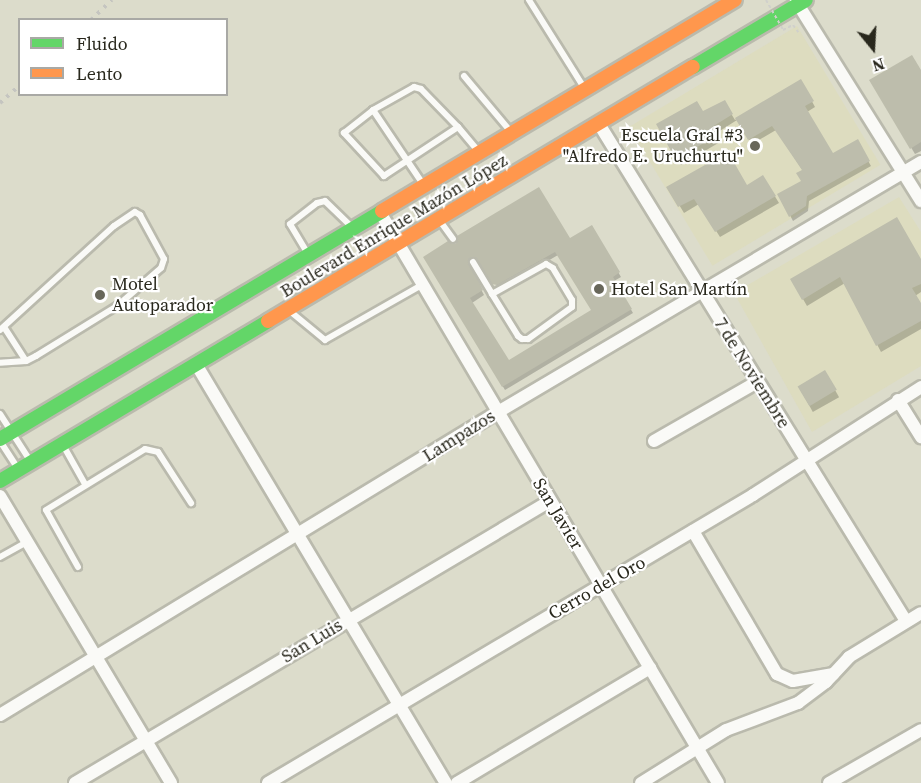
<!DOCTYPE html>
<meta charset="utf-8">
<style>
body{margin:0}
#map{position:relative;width:921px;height:783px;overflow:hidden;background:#dcdccb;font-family:"Source Serif 4",serif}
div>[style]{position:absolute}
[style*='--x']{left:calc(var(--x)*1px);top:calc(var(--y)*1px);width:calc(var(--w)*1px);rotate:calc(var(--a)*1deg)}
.built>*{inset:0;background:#dddcbf;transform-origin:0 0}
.shadow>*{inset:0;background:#0003;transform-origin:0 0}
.building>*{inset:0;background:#bdbdac;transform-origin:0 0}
.roads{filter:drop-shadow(2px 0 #babaad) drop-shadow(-2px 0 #babaad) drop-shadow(0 2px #babaad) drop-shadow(0 -2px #babaad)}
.lane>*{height:6px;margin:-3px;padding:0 3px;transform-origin:3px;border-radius:3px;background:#fafaf7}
.street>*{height:12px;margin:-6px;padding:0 6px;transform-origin:6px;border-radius:6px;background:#fafaf7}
.fast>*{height:14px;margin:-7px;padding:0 7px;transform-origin:7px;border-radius:7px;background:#63d668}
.slow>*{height:14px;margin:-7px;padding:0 7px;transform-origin:7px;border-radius:7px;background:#ff974d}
.rail>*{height:4px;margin-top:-2px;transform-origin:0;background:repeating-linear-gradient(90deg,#c5c5c0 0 3px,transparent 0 9px)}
.path-bridge>*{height:2px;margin-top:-1px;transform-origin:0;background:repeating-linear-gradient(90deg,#d0d0cb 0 3px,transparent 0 6px)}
.dots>*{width:16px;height:16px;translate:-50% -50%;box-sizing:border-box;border:3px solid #fff;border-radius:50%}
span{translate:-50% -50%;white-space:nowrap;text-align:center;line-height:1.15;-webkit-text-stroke:4.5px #fff;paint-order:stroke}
.poi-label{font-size:18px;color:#29281d}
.right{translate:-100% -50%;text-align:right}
.left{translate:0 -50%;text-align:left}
.street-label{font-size:18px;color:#29281d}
.legend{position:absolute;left:18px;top:18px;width:210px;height:78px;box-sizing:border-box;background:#fff;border:2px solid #a9a9a5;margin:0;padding:8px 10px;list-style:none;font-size:18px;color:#29281d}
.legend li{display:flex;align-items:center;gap:12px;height:30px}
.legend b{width:30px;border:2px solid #a9a9a5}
.north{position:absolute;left:843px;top:18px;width:60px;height:60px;-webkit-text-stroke:4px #fff;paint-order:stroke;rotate:162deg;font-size:16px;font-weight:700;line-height:24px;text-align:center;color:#29281d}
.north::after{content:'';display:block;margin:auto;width:21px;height:27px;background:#29281d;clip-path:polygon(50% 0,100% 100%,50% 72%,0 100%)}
</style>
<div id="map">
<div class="built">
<div style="left:797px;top:26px;width:162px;height:196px;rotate:59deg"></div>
<div style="clip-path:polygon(899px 197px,921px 232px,921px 366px,812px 432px,734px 293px)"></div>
</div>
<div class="shadow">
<div style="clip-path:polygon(921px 73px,921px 151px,915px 154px,871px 81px)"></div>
<div style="clip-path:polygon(801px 81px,815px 107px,807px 112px,833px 155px,857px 141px,871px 166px,809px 201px,808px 211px,793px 221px,779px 194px,803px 181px,803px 171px,776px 130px,752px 144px,737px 120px,715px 134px,720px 142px,681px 165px,658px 125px,702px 113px,724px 102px,735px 120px)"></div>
<div style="clip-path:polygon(763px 177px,779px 203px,720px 237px,699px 204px,684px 213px,669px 188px,746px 187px)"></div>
<div style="clip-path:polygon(evenodd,592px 228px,621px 277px,614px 281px,633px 313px,505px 390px,425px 257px,457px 245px,570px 241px,592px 228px,558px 255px,593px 311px,508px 362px,472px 303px,484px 295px,470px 269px,473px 261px,481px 263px,500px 289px,558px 255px)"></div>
<div style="clip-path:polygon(921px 261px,921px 292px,915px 296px,921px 305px,921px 329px,881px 352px,845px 283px,807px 306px,792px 280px)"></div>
<div style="left:825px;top:372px;width:29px;height:30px;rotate:61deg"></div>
</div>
<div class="building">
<div style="clip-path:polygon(912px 55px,921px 70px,921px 142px,910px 149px,869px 80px)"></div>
<div style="clip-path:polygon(801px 79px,814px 101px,805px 106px,833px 153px,858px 139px,870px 161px,807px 196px,806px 206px,789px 217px,777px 194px,801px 181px,796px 173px,802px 170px,772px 126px,748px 140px,735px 118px)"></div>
<div style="clip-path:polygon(725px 100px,733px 114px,712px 127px,717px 135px,676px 160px,656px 124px,697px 101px,703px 111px)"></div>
<div style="clip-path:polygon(728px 152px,747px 185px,763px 175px,776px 196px,715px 232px,694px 199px,678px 207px,666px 187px)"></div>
<div style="clip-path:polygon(evenodd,539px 187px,570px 238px,592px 225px,620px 272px,613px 277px,632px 309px,502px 387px,423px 257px,448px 241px,456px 244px,457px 236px,539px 187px,555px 252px,591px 310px,509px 360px,470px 298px,483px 290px,468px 260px,476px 258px,492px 284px,497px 285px,555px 252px)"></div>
<div style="clip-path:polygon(897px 217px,921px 259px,921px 284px,912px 288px,921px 303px,921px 321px,876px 346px,840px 277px,802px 300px,790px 279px)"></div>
<div style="left:825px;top:370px;width:23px;height:32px;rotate:59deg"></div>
</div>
<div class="roads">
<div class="lane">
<div style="--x:529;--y:0;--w:102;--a:57.9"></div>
<div style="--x:464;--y:76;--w:73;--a:50"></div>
<div style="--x:373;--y:110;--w:89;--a:56"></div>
<div style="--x:458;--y:127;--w:89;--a:146.5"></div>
<div style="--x:384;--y:176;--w:59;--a:-132.9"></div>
<div style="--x:344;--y:133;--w:37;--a:-38"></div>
<div style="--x:373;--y:110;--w:47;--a:-29.3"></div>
<div style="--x:414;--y:87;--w:7;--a:16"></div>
<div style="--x:421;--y:89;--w:53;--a:45.8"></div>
<div style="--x:458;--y:127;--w:31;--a:50"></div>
<div style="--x:440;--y:221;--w:22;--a:54"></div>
<div style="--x:308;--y:254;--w:35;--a:-121"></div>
<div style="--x:290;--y:224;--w:34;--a:-38"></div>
<div style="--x:317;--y:203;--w:8;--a:-14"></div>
<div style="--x:325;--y:201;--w:35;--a:44"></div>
<div style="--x:473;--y:262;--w:37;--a:59"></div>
<div style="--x:492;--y:294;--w:49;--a:58.2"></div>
<div style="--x:518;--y:336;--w:5;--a:37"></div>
<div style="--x:522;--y:339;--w:6;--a:0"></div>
<div style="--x:528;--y:339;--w:54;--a:-36"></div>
<div style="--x:572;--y:307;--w:7;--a:-90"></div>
<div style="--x:572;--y:300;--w:37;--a:-121"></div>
<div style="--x:553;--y:268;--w:8;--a:-150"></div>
<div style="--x:546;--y:264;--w:62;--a:150.9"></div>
<div style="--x:291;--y:312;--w:44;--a:39.5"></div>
<div style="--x:325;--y:340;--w:112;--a:-29.6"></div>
<div style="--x:4;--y:327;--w:40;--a:57.1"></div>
<div style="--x:0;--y:330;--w:154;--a:-42.4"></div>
<div style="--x:114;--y:226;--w:25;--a:-34"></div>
<div style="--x:135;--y:212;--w:6;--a:31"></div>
<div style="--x:140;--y:215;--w:50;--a:61.4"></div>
<div style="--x:164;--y:259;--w:9;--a:108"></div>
<div style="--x:161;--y:268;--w:58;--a:139.2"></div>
<div style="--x:117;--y:306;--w:95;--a:148.3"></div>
<div style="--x:36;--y:356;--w:11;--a:153"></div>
<div style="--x:26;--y:361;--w:26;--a:176"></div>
<div style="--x:0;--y:414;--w:54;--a:57.2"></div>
<div style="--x:0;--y:441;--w:31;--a:57"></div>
<div style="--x:63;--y:445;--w:45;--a:60.6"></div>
<div style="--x:0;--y:557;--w:31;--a:-29"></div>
<div style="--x:78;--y:567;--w:65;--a:-119.3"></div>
<div style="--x:46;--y:510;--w:116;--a:-31.6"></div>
<div style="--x:145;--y:449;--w:13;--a:13"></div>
<div style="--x:158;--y:452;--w:61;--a:57.1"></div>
</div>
<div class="street">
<div style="--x:796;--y:1;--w:236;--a:58"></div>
<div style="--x:599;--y:124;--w:584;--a:58.3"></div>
<div style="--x:381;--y:214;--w:661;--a:59.36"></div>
<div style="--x:196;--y:364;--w:488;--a:59.2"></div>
<div style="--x:898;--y:400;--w:44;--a:58.1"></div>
<div style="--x:654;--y:441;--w:119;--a:-29.8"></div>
<div style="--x:0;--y:496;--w:334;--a:59.2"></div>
<div style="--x:693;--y:531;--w:166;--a:59.6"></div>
<div style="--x:777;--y:674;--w:17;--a:24"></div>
<div style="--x:793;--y:681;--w:41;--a:-9.9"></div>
<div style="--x:0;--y:715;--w:583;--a:-31.32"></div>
<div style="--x:498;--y:412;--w:491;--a:-30.6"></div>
<div style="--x:75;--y:783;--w:552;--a:-30.7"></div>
<div style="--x:268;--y:783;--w:564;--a:-30.7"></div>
<div style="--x:753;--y:495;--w:200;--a:-32.7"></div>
<div style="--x:457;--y:783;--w:225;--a:-30.8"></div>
<div style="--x:641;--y:783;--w:100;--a:-31.9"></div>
<div style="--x:726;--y:730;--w:77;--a:-20.6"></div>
<div style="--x:798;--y:703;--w:35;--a:-37"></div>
<div style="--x:826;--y:682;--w:34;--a:-47"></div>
<div style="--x:849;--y:657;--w:84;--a:-31.4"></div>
<div style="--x:829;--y:783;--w:106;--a:-29.9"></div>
</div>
<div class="fast">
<div style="--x:693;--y:67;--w:131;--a:-30.7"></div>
<div style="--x:0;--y:439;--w:445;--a:-30.8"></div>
<div style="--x:0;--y:481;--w:312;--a:-30.8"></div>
</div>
<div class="slow">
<div style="--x:382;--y:211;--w:411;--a:-30.9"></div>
<div style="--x:268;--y:321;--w:495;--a:-30.9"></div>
</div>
</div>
<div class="rail">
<div style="--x:91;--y:20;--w:29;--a:-44"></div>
<div style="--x:0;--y:103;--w:27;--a:-42"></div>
</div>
<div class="path-bridge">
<div style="--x:766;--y:0;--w:34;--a:60"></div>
<div style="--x:783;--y:30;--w:11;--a:-27"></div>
<div style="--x:793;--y:25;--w:10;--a:53"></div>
</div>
<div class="dots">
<div style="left:755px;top:146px;background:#68675a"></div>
<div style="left:599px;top:289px;background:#68675a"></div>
<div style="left:100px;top:295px;background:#68675a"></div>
</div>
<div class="poi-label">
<span class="right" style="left:743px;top:146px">Escuela Gral #3<br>"Alfredo E. Uruchurtu"</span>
<span class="left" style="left:112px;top:295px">Motel<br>Autoparador</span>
<span class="left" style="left:611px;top:289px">Hotel San Martín</span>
</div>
<div class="street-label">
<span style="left:394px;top:226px;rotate:-31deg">Boulevard Enrique Mazón López</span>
<span style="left:752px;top:373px;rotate:58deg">7 de Noviembre</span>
<span style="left:459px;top:436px;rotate:-32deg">Lampazos</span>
<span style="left:558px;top:514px;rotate:59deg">San Javier</span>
<span style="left:597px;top:588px;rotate:-30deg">Cerro del Oro</span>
<span style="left:312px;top:641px;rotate:-31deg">San Luis</span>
</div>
<ul class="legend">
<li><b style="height:8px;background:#63d668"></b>Fluido</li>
<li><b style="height:8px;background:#ff974d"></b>Lento</li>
</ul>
<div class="north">N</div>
</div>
